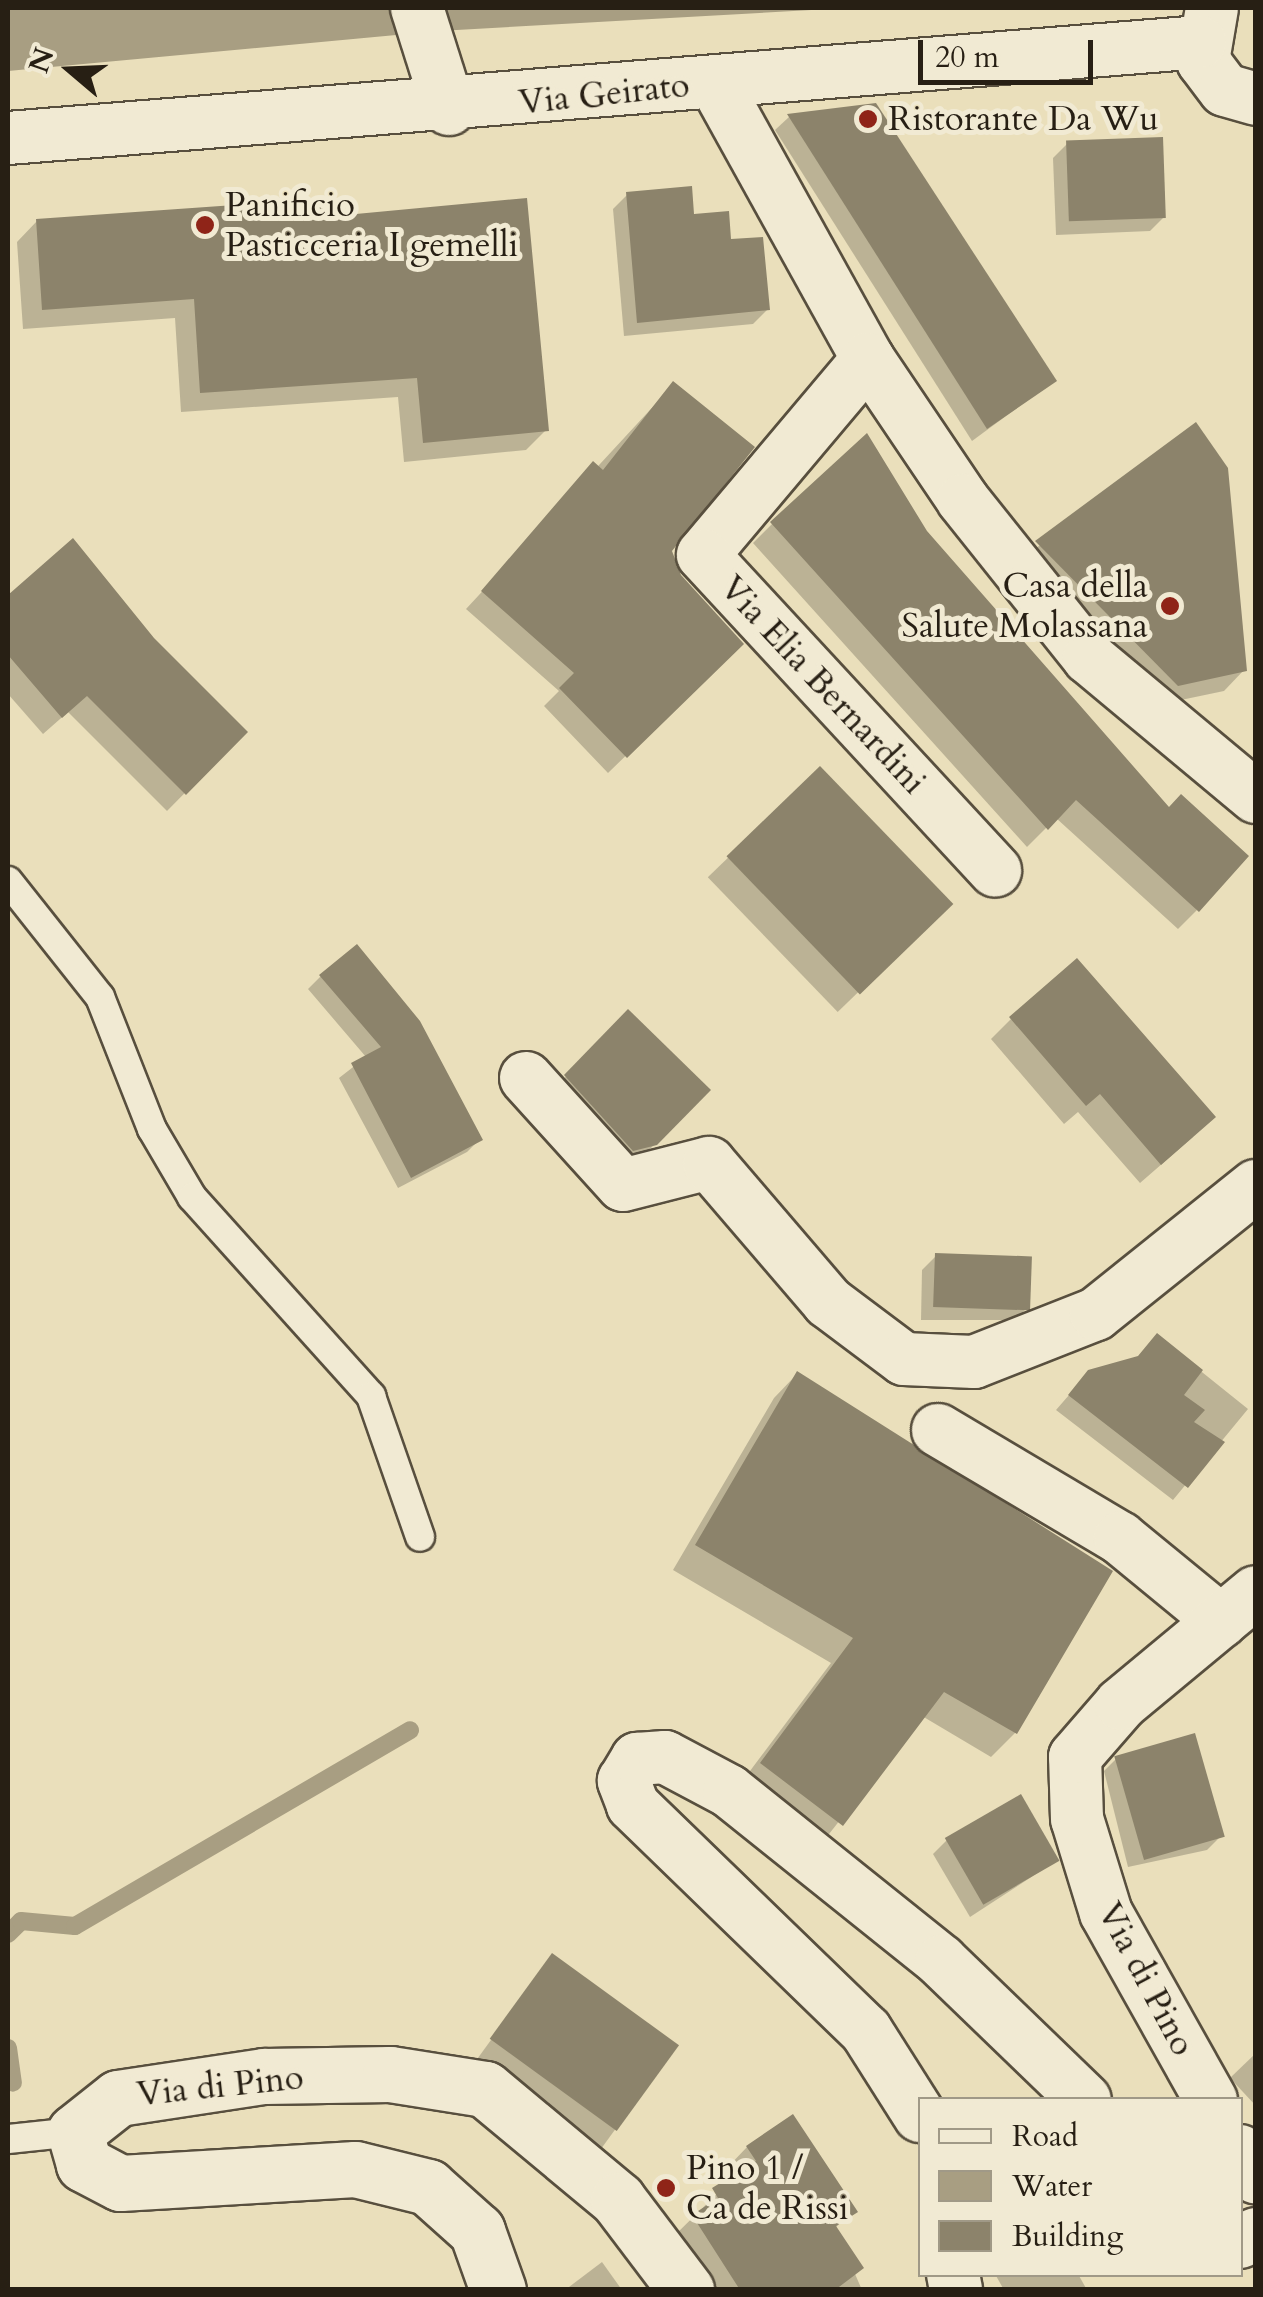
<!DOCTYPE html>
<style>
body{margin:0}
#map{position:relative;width:1263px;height:2297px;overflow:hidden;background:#eadfbb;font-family:Cardo,serif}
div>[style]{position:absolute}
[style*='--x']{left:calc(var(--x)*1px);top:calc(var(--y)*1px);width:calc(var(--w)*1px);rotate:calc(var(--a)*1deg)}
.water>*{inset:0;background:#a89e82}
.shadow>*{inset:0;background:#0003;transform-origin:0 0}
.stream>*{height:18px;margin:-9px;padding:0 9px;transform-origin:9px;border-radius:9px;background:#a89e82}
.building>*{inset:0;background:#8c836b;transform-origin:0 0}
.roads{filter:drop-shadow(2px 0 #584f3e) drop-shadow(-2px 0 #584f3e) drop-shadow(0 2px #584f3e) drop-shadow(0 -2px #584f3e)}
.service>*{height:28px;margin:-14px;padding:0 14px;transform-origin:14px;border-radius:14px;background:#f1ead3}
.minor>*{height:52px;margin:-26px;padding:0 26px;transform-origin:26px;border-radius:26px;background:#f1ead3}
.tertiary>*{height:55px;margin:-27.5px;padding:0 27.5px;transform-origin:27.5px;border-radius:27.5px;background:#f1ead3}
.dots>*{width:28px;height:28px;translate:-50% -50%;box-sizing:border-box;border:5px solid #f1ead3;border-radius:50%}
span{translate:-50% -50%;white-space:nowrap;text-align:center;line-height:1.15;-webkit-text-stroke:10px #f1ead3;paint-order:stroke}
.street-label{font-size:35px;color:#271f14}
.poi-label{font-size:35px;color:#271f14}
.left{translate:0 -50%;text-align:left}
.right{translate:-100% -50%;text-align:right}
.frame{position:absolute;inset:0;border:10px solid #271f14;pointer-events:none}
.legend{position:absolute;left:918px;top:2097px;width:325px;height:180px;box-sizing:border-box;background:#f1ead3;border:2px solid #a09987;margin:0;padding:12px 18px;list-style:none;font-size:30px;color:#271f14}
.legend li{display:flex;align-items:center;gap:20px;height:50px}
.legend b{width:50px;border:2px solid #a09987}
.north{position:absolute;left:20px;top:20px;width:100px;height:100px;-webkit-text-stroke:8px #f1ead3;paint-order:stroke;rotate:289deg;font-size:28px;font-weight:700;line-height:40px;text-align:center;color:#271f14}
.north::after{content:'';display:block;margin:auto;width:35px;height:45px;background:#271f14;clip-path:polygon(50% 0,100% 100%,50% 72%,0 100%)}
.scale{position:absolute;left:918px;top:40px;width:175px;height:45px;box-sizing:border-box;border:5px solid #271f14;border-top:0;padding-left:12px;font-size:30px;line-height:35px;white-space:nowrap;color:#271f14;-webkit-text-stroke:8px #f1ead3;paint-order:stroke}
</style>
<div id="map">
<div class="water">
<div style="clip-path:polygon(8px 8px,847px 8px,439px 31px,8px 71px)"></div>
</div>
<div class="shadow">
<div style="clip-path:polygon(875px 106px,1054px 381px,972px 441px,775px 130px,789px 117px)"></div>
<div style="clip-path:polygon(1067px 144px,1164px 217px,1150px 231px,1056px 235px,1053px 158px)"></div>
<div style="clip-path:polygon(627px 195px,692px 217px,729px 242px,767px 310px,753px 324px,624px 336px,613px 209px)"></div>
<div style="clip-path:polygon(321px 220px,546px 430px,526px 450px,404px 462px,398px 397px,181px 412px,175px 318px,23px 329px,17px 242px,37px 221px)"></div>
<div style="clip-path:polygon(673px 385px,669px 551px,679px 577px,741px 644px,608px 773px,544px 706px,559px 691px,466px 609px)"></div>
<div style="clip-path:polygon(1195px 425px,1244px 670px,1224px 691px,1157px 705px,1017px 563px)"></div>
<div style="clip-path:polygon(772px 524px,925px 532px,1197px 910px,1178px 929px,1056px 818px,1027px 847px,753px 543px)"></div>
<div style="clip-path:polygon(73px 541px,152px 639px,245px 732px,167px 811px,68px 712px,43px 734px,8px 694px,8px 598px)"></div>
<div style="left:820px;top:769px;width:187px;height:156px;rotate:46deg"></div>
<div style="clip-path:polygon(321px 976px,480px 1139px,467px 1152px,398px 1188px,339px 1078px,366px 1057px,308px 989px)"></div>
<div style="clip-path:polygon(628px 1013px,708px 1090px,640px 1159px,618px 1164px,552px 1091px)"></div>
<div style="clip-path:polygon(1011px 1019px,1193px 1137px,1140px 1183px,1078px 1112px,1064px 1124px,991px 1039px)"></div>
<div style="clip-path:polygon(936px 1256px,1029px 1306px,1015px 1320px,921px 1320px,922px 1270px)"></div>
<div style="clip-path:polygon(1157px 1336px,1248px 1409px,1173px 1500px,1056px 1410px,1089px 1372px,1136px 1359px)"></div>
<div style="clip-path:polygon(797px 1374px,1109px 1572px,1015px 1733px,991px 1757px,922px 1716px,818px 1848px,738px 1787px,831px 1663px,673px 1570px,774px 1398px)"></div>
<div style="clip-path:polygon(1118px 1757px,1221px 1836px,1207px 1850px,1128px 1867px,1104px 1771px)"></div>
<div style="clip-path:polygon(947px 1840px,1056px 1861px,970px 1917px,933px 1854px)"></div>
<div style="left:552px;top:1956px;width:153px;height:131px;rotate:36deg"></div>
<div style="clip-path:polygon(1256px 2053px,1256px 2106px,1230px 2078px)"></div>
<div style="clip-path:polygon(747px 2147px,848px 2216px,835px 2228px,862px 2290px,708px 2290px,673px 2237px,734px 2177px,727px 2168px)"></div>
<div style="clip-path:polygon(602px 2262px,622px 2290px,565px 2290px)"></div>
<div style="clip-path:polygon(995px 2274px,1078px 2274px,1087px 2290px,1004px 2290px)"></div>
</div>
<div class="stream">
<div style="--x:8;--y:1934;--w:18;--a:-45"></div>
<div style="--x:21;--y:1921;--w:54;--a:5.3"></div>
<div style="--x:75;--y:1926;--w:388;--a:-30.3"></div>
<div style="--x:8;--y:2048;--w:35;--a:82"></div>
</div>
<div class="building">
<div style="clip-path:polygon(876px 103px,1057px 381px,987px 429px,787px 114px)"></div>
<div style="left:1163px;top:137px;width:81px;height:97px;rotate:88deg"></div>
<div style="clip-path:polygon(692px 186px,694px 214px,729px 211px,731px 239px,763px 237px,770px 310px,637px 323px,626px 192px)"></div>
<div style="clip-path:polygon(527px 198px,549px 431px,423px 443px,417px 378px,200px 393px,194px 299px,42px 310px,36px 219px,322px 199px,324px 217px)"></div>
<div style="clip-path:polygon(673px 381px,755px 447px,672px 551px,681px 575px,744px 644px,627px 758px,559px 688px,574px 673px,481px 591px,593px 461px,603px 470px)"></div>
<div style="clip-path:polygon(1196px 422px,1228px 468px,1247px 671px,1178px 686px,1035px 541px)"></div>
<div style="clip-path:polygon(867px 433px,927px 531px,1169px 807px,1181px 794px,1249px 856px,1199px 912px,1076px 800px,1048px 830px,770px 522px)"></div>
<div style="clip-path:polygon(73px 538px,154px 638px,248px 732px,186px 795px,87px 696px,62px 718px,8px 655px,8px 595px)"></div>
<div style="left:820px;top:766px;width:192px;height:130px;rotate:46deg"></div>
<div style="clip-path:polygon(357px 944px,420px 1021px,483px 1140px,411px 1178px,351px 1063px,381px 1047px,319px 975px)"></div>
<div style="clip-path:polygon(1077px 958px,1216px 1117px,1161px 1165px,1100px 1094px,1086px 1106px,1009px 1017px)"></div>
<div style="clip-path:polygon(628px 1009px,711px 1090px,657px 1145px,633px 1151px,564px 1075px)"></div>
<div style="left:935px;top:1253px;width:97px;height:54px;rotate:2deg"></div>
<div style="clip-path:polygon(1157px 1333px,1203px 1370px,1184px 1395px,1205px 1410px,1194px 1422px,1225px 1442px,1188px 1488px,1068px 1395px,1088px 1370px,1138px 1356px)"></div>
<div style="clip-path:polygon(797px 1371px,1113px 1571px,1017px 1734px,944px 1692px,843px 1826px,760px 1763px,853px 1638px,695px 1545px)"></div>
<div style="left:1195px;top:1733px;width:108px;height:84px;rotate:74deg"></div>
<div style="left:1021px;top:1794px;width:77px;height:88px;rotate:60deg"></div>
<div style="left:552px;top:1953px;width:157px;height:106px;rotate:36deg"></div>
<div style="clip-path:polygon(793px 2114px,858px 2212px,836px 2226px,864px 2268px,835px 2290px,740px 2290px,692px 2215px,718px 2198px,712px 2188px,756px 2161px,746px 2146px)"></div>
</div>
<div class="roads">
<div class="service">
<div style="--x:8;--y:881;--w:148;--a:51.6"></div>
<div style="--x:100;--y:997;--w:142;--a:68.5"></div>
<div style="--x:152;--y:1129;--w:79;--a:59.5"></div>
<div style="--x:192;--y:1197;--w:268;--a:48"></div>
<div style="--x:371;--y:1396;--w:149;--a:70.8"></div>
<div style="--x:8;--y:2139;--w:67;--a:-6"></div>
</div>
<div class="minor">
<div style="--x:417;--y:8;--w:106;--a:72.4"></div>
<div style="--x:1212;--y:8;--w:54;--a:99.6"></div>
<div style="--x:1203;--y:61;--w:36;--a:53"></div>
<div style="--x:1225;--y:90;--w:32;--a:16"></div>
<div style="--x:715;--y:83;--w:316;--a:61"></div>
<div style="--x:868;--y:359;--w:170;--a:56"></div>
<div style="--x:963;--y:500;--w:202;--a:51.4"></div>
<div style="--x:1089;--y:658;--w:217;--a:39.8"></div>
<div style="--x:8;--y:138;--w:1196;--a:-4.6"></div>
<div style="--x:868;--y:359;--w:256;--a:130.1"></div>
<div style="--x:703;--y:555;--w:430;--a:47.2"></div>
<div style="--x:526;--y:1078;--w:144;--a:47.8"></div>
<div style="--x:623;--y:1185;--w:89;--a:-14.3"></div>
<div style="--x:709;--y:1163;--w:183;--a:49.4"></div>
<div style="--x:828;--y:1302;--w:95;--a:36.9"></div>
<div style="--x:904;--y:1359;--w:70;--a:2.5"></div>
<div style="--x:974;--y:1362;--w:131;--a:-21.5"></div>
<div style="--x:1096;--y:1314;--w:205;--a:-38.7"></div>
<div style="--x:938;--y:1430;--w:212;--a:30.7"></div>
<div style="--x:1120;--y:1538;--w:131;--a:39.4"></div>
<div style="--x:1211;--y:2100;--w:214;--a:-119.3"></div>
<div style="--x:1106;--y:1913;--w:98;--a:-107.1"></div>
<div style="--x:1077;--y:1819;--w:62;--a:-91.8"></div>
<div style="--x:1075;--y:1757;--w:70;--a:-49"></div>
<div style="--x:1121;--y:1704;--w:175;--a:-39.7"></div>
<div style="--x:920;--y:2116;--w:101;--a:-122.4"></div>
<div style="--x:866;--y:2031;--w:325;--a:-135.9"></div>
<div style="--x:633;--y:1805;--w:26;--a:-111"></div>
<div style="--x:624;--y:1781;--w:26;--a:-59"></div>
<div style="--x:637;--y:1759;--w:28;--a:-4"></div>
<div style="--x:665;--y:1757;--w:72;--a:28"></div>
<div style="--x:729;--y:1791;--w:272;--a:38.7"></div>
<div style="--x:941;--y:1961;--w:200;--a:44"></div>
<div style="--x:1240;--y:2151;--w:31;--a:59"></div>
<div style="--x:1240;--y:2242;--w:18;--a:-27"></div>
<div style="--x:953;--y:2274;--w:16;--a:79"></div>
</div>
<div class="tertiary">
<div style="--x:498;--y:2290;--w:63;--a:-109.6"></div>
<div style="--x:477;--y:2231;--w:66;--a:-138.1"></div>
<div style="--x:428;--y:2187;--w:75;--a:-166.1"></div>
<div style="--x:355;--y:2169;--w:235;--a:176.6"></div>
<div style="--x:120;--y:2183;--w:41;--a:-152.2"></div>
<div style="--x:84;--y:2164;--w:33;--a:-106"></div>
<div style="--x:75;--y:2132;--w:55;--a:-38.3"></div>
<div style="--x:118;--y:2098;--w:148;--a:-8.6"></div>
<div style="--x:264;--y:2076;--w:126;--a:-0.9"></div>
<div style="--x:390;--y:2074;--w:96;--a:9"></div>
<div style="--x:485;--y:2089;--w:173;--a:39.8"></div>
<div style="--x:618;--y:2200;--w:113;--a:52.9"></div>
</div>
</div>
<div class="dots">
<div style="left:868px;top:119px;background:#8f2418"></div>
<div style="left:205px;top:225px;background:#8f2418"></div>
<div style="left:1170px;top:606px;background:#8f2418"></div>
<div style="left:666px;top:2188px;background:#8f2418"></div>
</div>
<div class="street-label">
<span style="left:604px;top:94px;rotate:-6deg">Via Geirato</span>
<span style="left:823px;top:685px;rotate:47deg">Via Elia Bernardini</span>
<span style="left:1146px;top:1979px;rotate:62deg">Via di Pino</span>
<span style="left:220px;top:2086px;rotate:-6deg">Via di Pino</span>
</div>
<div class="poi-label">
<span class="left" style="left:888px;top:119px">Ristorante Da Wu</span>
<span class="left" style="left:225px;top:225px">Panificio<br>Pasticceria I gemelli</span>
<span class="right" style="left:1148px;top:606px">Casa della<br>Salute Molassana</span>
<span class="left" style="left:686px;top:2188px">Pino 1 /<br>Ca de Rissi</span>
</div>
<div class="frame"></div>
<ul class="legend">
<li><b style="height:12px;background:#f1ead3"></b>Road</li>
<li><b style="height:28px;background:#a89e82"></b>Water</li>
<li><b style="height:28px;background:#8c836b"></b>Building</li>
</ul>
<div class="north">N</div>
<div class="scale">20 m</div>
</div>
